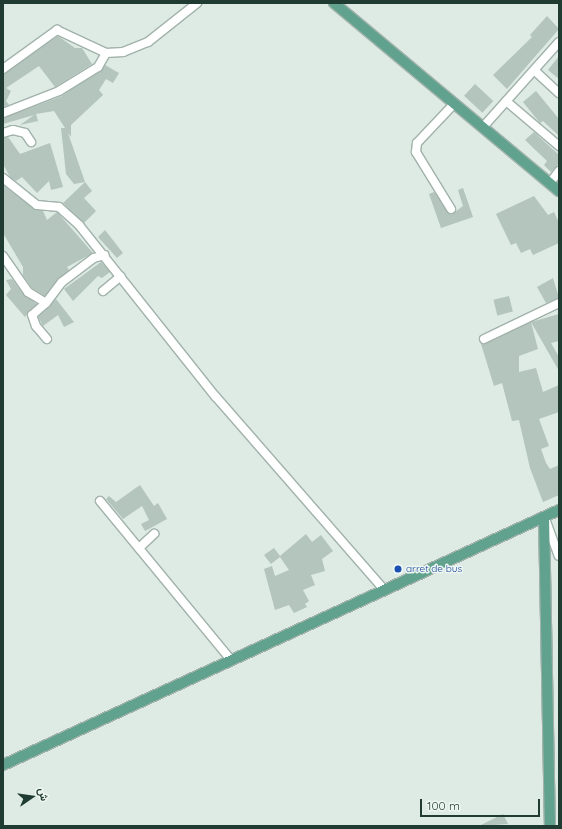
<!DOCTYPE html>
<meta charset="utf-8">
<style>
body{margin:0}
#map{position:relative;width:562px;height:829px;overflow:hidden;background:#deeae4;font-family:Quicksand,Vazirmatn,sans-serif}
div>[style]{position:absolute}
[style*='--x']{left:calc(var(--x)*1px);top:calc(var(--y)*1px);width:calc(var(--w)*1px);rotate:calc(var(--a)*1deg)}
.building>*{inset:0;background:#b3c5bd;transform-origin:0 0}
.roads{filter:drop-shadow(1px 0 #a1b2ab) drop-shadow(-1px 0 #a1b2ab) drop-shadow(0 1px #a1b2ab) drop-shadow(0 -1px #a1b2ab)}
.minor>*{height:8px;margin:-4px;padding:0 4px;transform-origin:4px;border-radius:4px;background:#fff}
.major>*{height:10px;margin:-5px;padding:0 5px;transform-origin:5px;border-radius:5px;background:#60a28e}
.dots>*{width:11px;height:11px;translate:-50% -50%;box-sizing:border-box;border:2px solid #eef7f2;border-radius:50%}
span{translate:-50% -50%;white-space:nowrap;text-align:center;line-height:1.15;-webkit-text-stroke:3px #eef7f2;paint-order:stroke}
.transit-label{font-size:10px;color:#164399}
.left{translate:0 -50%;text-align:left}
.frame{position:absolute;inset:0;border:4px solid #1f3b32;pointer-events:none}
.north{position:absolute;left:12px;top:777px;width:40px;height:40px;-webkit-text-stroke:3px #eef7f2;paint-order:stroke;rotate:77deg;font-size:11px;font-weight:700;line-height:16px;text-align:center;color:#1f3b32}
.north::after{content:'';display:block;margin:auto;width:14px;height:18px;background:#1f3b32;clip-path:polygon(50% 0,100% 100%,50% 72%,0 100%)}
.scale{position:absolute;left:420px;top:799px;width:120px;height:18px;box-sizing:border-box;border:2px solid #1f3b32;border-top:0;padding-left:5px;font-size:12px;line-height:14px;white-space:nowrap;color:#1f3b32;-webkit-text-stroke:3px #eef7f2;paint-order:stroke}
</style>
<div id="map">
<div class="building">
<div style="clip-path:polygon(547px 16px,559px 29px,507px 89px,493px 75px,532px 37px,530px 35px)"></div>
<div style="clip-path:polygon(58px 36px,75px 48px,82px 48px,92px 64px,55px 87px,39px 66px,6px 88px,11px 91px,6px 101px,9px 105px,3px 107px,3px 74px)"></div>
<div style="clip-path:polygon(559px 56px,559px 79px,548px 70px)"></div>
<div style="clip-path:polygon(105px 65px,119px 73px,113px 83px,106px 79px,99px 90px,103px 95px,71px 125px,71px 137px,68px 133px,85px 182px,74px 184px,66px 174px,61px 128px,65px 128px,54px 111px,36px 114px,38px 121px,20px 125px,34px 115px,3px 124px,3px 118px,62px 96px)"></div>
<div style="left:475px;top:84px;width:25px;height:16px;rotate:43deg"></div>
<div style="clip-path:polygon(536px 91px,559px 119px,559px 136px,543px 121px,540px 123px,523px 102px)"></div>
<div style="clip-path:polygon(534px 132px,559px 155px,559px 164px,551px 172px,544px 165px,547px 161px,525px 140px)"></div>
<div style="clip-path:polygon(8px 137px,20px 154px,50px 143px,63px 187px,51px 190px,49px 181px,37px 193px,22px 177px,16px 181px,10px 177px,3px 164px,3px 138px)"></div>
<div style="clip-path:polygon(85px 182px,92px 191px,84px 198px,96px 211px,84px 223px,63px 203px)"></div>
<div style="clip-path:polygon(3px 185px,34px 209px,43px 211px,47px 220px,57px 212px,93px 253px,67px 267px,69px 270px,45px 296px,32px 288px,23px 275px,23px 267px,3px 233px)"></div>
<div style="clip-path:polygon(463px 188px,473px 217px,441px 228px,429px 194px,434px 192px,452px 214px,463px 206px,458px 190px)"></div>
<div style="clip-path:polygon(534px 196px,548px 215px,554px 212px,559px 223px,559px 243px,533px 255px,530px 249px,521px 253px,516px 243px,511px 245px,496px 214px)"></div>
<div style="clip-path:polygon(105px 230px,123px 253px,117px 258px,98px 237px)"></div>
<div style="clip-path:polygon(101px 262px,110px 272px,102px 278px,98px 276px,73px 301px,64px 289px)"></div>
<div style="clip-path:polygon(553px 278px,559px 298px,546px 303px,537px 287px)"></div>
<div style="clip-path:polygon(12px 279px,24px 295px,37px 304px,25px 317px,6px 295px,11px 289px,6px 280px)"></div>
<div style="left:509px;top:296px;width:16px;height:16px;rotate:76deg"></div>
<div style="clip-path:polygon(56px 299px,74px 322px,64px 327px,58px 315px,43px 326px,38px 317px)"></div>
<div style="clip-path:polygon(559px 314px,559px 341px,551px 343px,559px 357px,559px 371px,531px 322px)"></div>
<div style="clip-path:polygon(531px 322px,538px 349px,519px 356px,519px 372px,536px 368px,543px 392px,559px 385px,559px 412px,539px 419px,549px 446px,541px 449px,546px 463px,550px 469px,559px 465px,559px 495px,543px 502px,530px 468px,519px 420px,512px 421px,502px 383px,494px 386px,481px 344px)"></div>
<div style="clip-path:polygon(140px 485px,154px 506px,158px 503px,167px 519px,145px 531px,141px 524px,149px 520px,142px 506px,123px 519px,106px 499px,109px 496px,116px 502px)"></div>
<div style="clip-path:polygon(306px 534px,312px 542px,321px 535px,333px 551px,322px 559px,325px 571px,311px 575px,315px 585px,303px 590px,309px 601px,305px 604px,307px 607px,294px 613px,289px 605px,275px 610px,264px 569px,272px 566px,275px 576px,289px 570px,280px 557px,271px 564px,264px 555px,274px 548px,280px 556px)"></div>
<div style="clip-path:polygon(503px 814px,508px 824px,479px 826px)"></div>
</div>
<div class="roads">
<div class="minor">
<div style="--x:3;--y:69;--w:67;--a:-35.8"></div>
<div style="--x:57;--y:30;--w:54;--a:25.1"></div>
<div style="--x:106;--y:53;--w:17;--a:-3"></div>
<div style="--x:123;--y:52;--w:27;--a:-22"></div>
<div style="--x:148;--y:42;--w:63;--a:-38.5"></div>
<div style="--x:534;--y:70;--w:34;--a:43"></div>
<div style="--x:506;--y:101;--w:70;--a:40.3"></div>
<div style="--x:3;--y:113;--w:60;--a:-21.4"></div>
<div style="--x:59;--y:91;--w:46;--a:-31.6"></div>
<div style="--x:98;--y:67;--w:16;--a:-60"></div>
<div style="--x:483;--y:127;--w:114;--a:-48.2"></div>
<div style="--x:3;--y:133;--w:10;--a:-17"></div>
<div style="--x:13;--y:130;--w:12;--a:14"></div>
<div style="--x:25;--y:133;--w:11;--a:56"></div>
<div style="--x:3;--y:178;--w:43;--a:38.5"></div>
<div style="--x:37;--y:205;--w:22;--a:5"></div>
<div style="--x:59;--y:207;--w:27;--a:42"></div>
<div style="--x:79;--y:225;--w:220;--a:51.5"></div>
<div style="--x:216;--y:397;--w:257;--a:48.9"></div>
<div style="--x:550;--y:183;--w:15;--a:-53"></div>
<div style="--x:451;--y:209;--w:67;--a:-121.6"></div>
<div style="--x:416;--y:152;--w:9;--a:-84"></div>
<div style="--x:417;--y:143;--w:55;--a:-46.5"></div>
<div style="--x:3;--y:256;--w:44;--a:55.2"></div>
<div style="--x:28;--y:292;--w:21;--a:31"></div>
<div style="--x:46;--y:303;--w:18;--a:139"></div>
<div style="--x:32;--y:315;--w:12;--a:70"></div>
<div style="--x:36;--y:326;--w:17;--a:50"></div>
<div style="--x:103;--y:291;--w:23;--a:-40"></div>
<div style="--x:46;--y:303;--w:26;--a:-53"></div>
<div style="--x:62;--y:282;--w:40;--a:-37"></div>
<div style="--x:94;--y:258;--w:11;--a:-15"></div>
<div style="--x:484;--y:339;--w:83;--a:-25.6"></div>
<div style="--x:100;--y:501;--w:206;--a:50.5"></div>
<div style="--x:546;--y:521;--w:37;--a:70"></div>
<div style="--x:139;--y:548;--w:21;--a:-43"></div>
</div>
<div class="major">
<div style="--x:334;--y:3;--w:293;--a:39.9"></div>
<div style="--x:544;--y:517;--w:309;--a:88.9"></div>
<div style="--x:3;--y:765;--w:612;--a:-24.64"></div>
</div>
</div>
<div class="dots">
<div style="left:398px;top:569px;background:#1a4fb4"></div>
</div>
<div class="transit-label">
<span class="left" style="left:406px;top:569px">arret de bus</span>
</div>
<div class="frame"></div>
<div class="north">ش</div>
<div class="scale">100 m</div>
</div>
